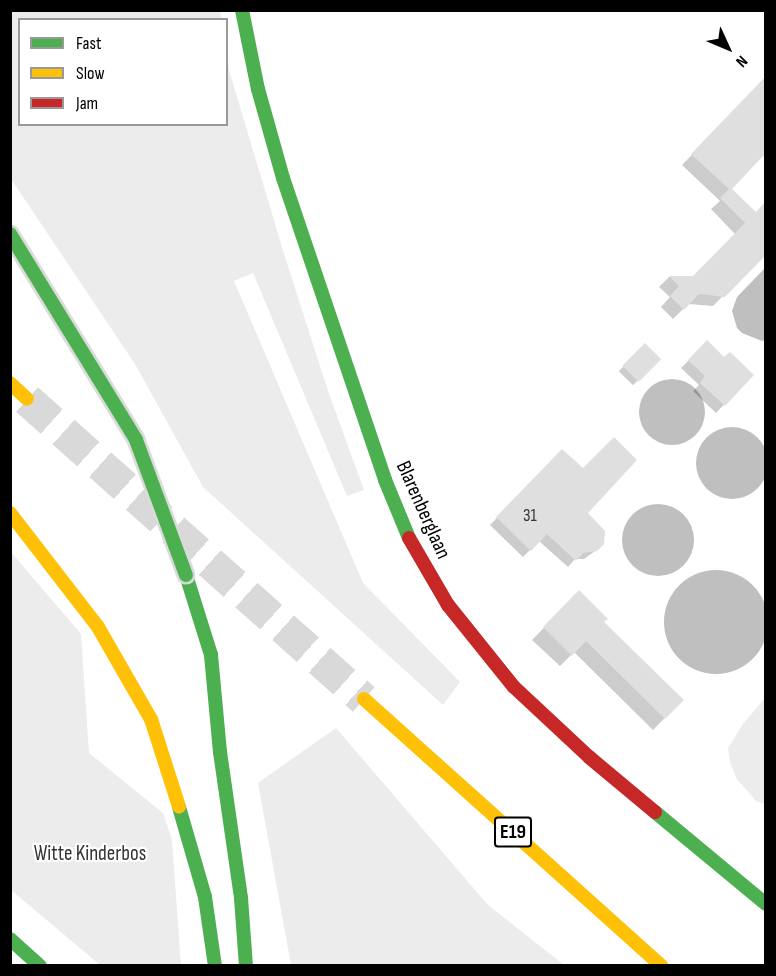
<!DOCTYPE html>
<style>
body{margin:0}
#map{position:relative;width:776px;height:976px;overflow:hidden;background:#fff;font-family:"Sofia Sans Condensed",sans-serif}
div>[style]{position:absolute}
[style*='--x']{left:calc(var(--x)*1px);top:calc(var(--y)*1px);width:calc(var(--w)*1px);rotate:calc(var(--a)*1deg)}
.green>*{inset:0;background:#ececec}
.water>*{inset:0;background:#bfbfbf}
.round{border-radius:50%}
.shadow>*{inset:0;background:#0003;transform-origin:0 0}
.building>*{inset:0;background:#dfdfdf;transform-origin:0 0}
.highway-tunnel>*{height:33px;margin-top:-16.5px;transform-origin:0;background:repeating-linear-gradient(90deg,#d9d9d9 0 33px,transparent 0 49px)}
.fast>*{height:14px;margin:-7px;padding:0 7px;transform-origin:7px;border-radius:7px;background:#4caf50}
.slow>*{height:14px;margin:-7px;padding:0 7px;transform-origin:7px;border-radius:7px;background:#ffc107}
.jam>*{height:14px;margin:-7px;padding:0 7px;transform-origin:7px;border-radius:7px;background:#c62828}
.bridges{filter:drop-shadow(2px 0 #dbdbdb) drop-shadow(-2px 0 #dbdbdb) drop-shadow(0 2px #dbdbdb) drop-shadow(0 -2px #dbdbdb)}
.fast-bridge>*{height:14px;margin:-7px;padding:0 7px;transform-origin:7px;border-radius:7px;background:#4caf50}
span{translate:-50% -50%;white-space:nowrap;text-align:center;line-height:1.15;-webkit-text-stroke:4.5px #fff;paint-order:stroke}
.number-label{font-size:18px;color:#383838}
.number-label span{-webkit-text-stroke-width:0}
.shield-label span{padding:2px 4px;background:#fff;border:2px solid;border-radius:4px;-webkit-text-stroke-width:0}
.shield-label{font-size:20px;color:#000;font-weight:700}
.street-label{font-size:21px;color:#000}
.park-label{font-size:21px;color:#333}
.frame{position:absolute;inset:0;border:12px solid #000;pointer-events:none}
.legend{position:absolute;left:18px;top:18px;width:210px;height:108px;box-sizing:border-box;background:#fff;border:2px solid #999;margin:0;padding:8px 10px;list-style:none;font-size:18px;color:#000}
.legend li{display:flex;align-items:center;gap:12px;height:30px}
.legend b{width:30px;border:2px solid #999}
.north{position:absolute;left:698px;top:18px;width:60px;height:60px;-webkit-text-stroke:4px #fff;paint-order:stroke;rotate:134deg;font-size:16px;font-weight:700;line-height:24px;text-align:center;color:#000}
.north::after{content:'';display:block;margin:auto;width:21px;height:27px;background:#000;clip-path:polygon(50% 0,100% 100%,50% 72%,0 100%)}
</style>
<div id="map">
<div class="green">
<div style="clip-path:polygon(10px 11px,220px 11px,222px 19px,20px 20px,20px 124px,226px 124px,227px 51px,229px 70px,285px 257px,328px 391px,364px 490px,347px 496px,253px 273px,234px 281px,363px 583px,460px 682px,443px 705px,203px 487px,135px 364px,11px 179px)"></div>
<div style="clip-path:polygon(10px 551px,81px 634px,89px 753px,163px 813px,172px 840px,181px 965px,100px 965px,11px 890px)"></div>
<div style="clip-path:polygon(765px 698px,765px 804px,756px 801px,736px 778px,730px 762px,728px 748px,743px 724px)"></div>
<div style="clip-path:polygon(336px 728px,488px 905px,564px 965px,291px 965px,258px 783px)"></div>
</div>
<div class="water">
<div style="clip-path:polygon(765px 268px,766px 340px,762px 341px,742px 333px,737px 328px,732px 311px,737px 297px)"></div>
<div class="round" style="left:639px;top:379px;width:66px;height:66px"></div>
<div class="round" style="left:696px;top:427px;width:72px;height:72px"></div>
<div class="round" style="left:622px;top:504px;width:72px;height:72px"></div>
<div class="round" style="left:664px;top:570px;width:104px;height:104px"></div>
</div>
<div class="shadow">
<div style="clip-path:polygon(766px 79px,766px 152px,730px 189px,755px 214px,766px 204px,766px 253px,713px 306px,688px 304px,673px 319px,661px 307px,670px 297px,659px 287px,669px 277px,694px 277px,735px 234px,711px 209px,720px 201px,682px 165px)"></div>
<div style="clip-path:polygon(707px 342px,724px 359px,752px 375px,716px 413px,693px 391px,699px 385px,681px 368px)"></div>
<div style="left:645px;top:345px;width:20px;height:37px;rotate:45deg"></div>
<div style="clip-path:polygon(562px 451px,586px 513px,595px 551px,584px 559px,575px 559px,568px 567px,539px 541px,523px 557px,490px 525px)"></div>
<div style="clip-path:polygon(579px 592px,602px 622px,682px 700px,653px 730px,574px 652px,560px 666px,532px 640px)"></div>
</div>
<div class="building">
<div style="clip-path:polygon(765px 77px,765px 154px,732px 189px,756px 212px,765px 202px,765px 256px,725px 297px,699px 294px,684px 310px,670px 296px,679px 286px,669px 276px,693px 276px,745px 223px,720px 198px,729px 189px,691px 154px)"></div>
<div style="clip-path:polygon(707px 340px,724px 357px,730px 352px,754px 375px,725px 406px,700px 383px,705px 376px,688px 360px)"></div>
<div style="left:645px;top:343px;width:23px;height:32px;rotate:45deg"></div>
<div style="clip-path:polygon(614px 437px,637px 460px,588px 513px,605px 531px,604px 544px,597px 551px,583px 553px,576px 561px,547px 534px,531px 551px,496px 517px,562px 449px,583px 468px)"></div>
<div style="clip-path:polygon(579px 590px,608px 619px,604px 622px,684px 700px,665px 719px,586px 641px,572px 656px,543px 627px)"></div>
</div>
<div class="highway-tunnel">
<div style="--x:27;--y:399;--w:451;--a:41.7"></div>
</div>
<div class="fast">
<div style="--x:242;--y:10;--w:81;--a:78.6"></div>
<div style="--x:258;--y:89;--w:92;--a:74.3"></div>
<div style="--x:283;--y:178;--w:319;--a:71.3"></div>
<div style="--x:385;--y:480;--w:63;--a:67.5"></div>
<div style="--x:186;--y:575;--w:84;--a:72.6"></div>
<div style="--x:211;--y:655;--w:97;--a:84.7"></div>
<div style="--x:220;--y:752;--w:148;--a:81.8"></div>
<div style="--x:241;--y:898;--w:68;--a:85.8"></div>
<div style="--x:179;--y:807;--w:94;--a:73.9"></div>
<div style="--x:205;--y:897;--w:70;--a:81.8"></div>
<div style="--x:655;--y:812;--w:144;--a:39.7"></div>
<div style="--x:10;--y:939;--w:40;--a:42"></div>
</div>
<div class="slow">
<div style="--x:10;--y:383;--w:23;--a:43"></div>
<div style="--x:10;--y:513;--w:144;--a:52.3"></div>
<div style="--x:98;--y:627;--w:106;--a:60.1"></div>
<div style="--x:151;--y:719;--w:92;--a:72.3"></div>
<div style="--x:364;--y:699;--w:400;--a:41.9"></div>
</div>
<div class="jam">
<div style="--x:409;--y:538;--w:78;--a:59.8"></div>
<div style="--x:448;--y:605;--w:105;--a:51.2"></div>
<div style="--x:514;--y:687;--w:103;--a:43"></div>
<div style="--x:589;--y:757;--w:86;--a:39.8"></div>
</div>
<div class="bridges">
<div class="fast-bridge">
<div style="--x:10;--y:234;--w:241;--a:58.5"></div>
<div style="--x:136;--y:440;--w:144;--a:69.7"></div>
</div>
</div>
<div class="number-label">
<span style="left:530px;top:516px">31</span>
</div>
<div class="shield-label">
<span style="left:513px;top:832px">E19</span>
</div>
<div class="street-label">
<span style="left:423px;top:510px;rotate:66deg">Blarenberglaan</span>
</div>
<div class="park-label">
<span style="left:90px;top:854px">Witte Kinderbos</span>
</div>
<div class="frame"></div>
<ul class="legend">
<li><b style="height:8px;background:#4caf50"></b>Fast</li>
<li><b style="height:8px;background:#ffc107"></b>Slow</li>
<li><b style="height:8px;background:#c62828"></b>Jam</li>
</ul>
<div class="north">N</div>
</div>
